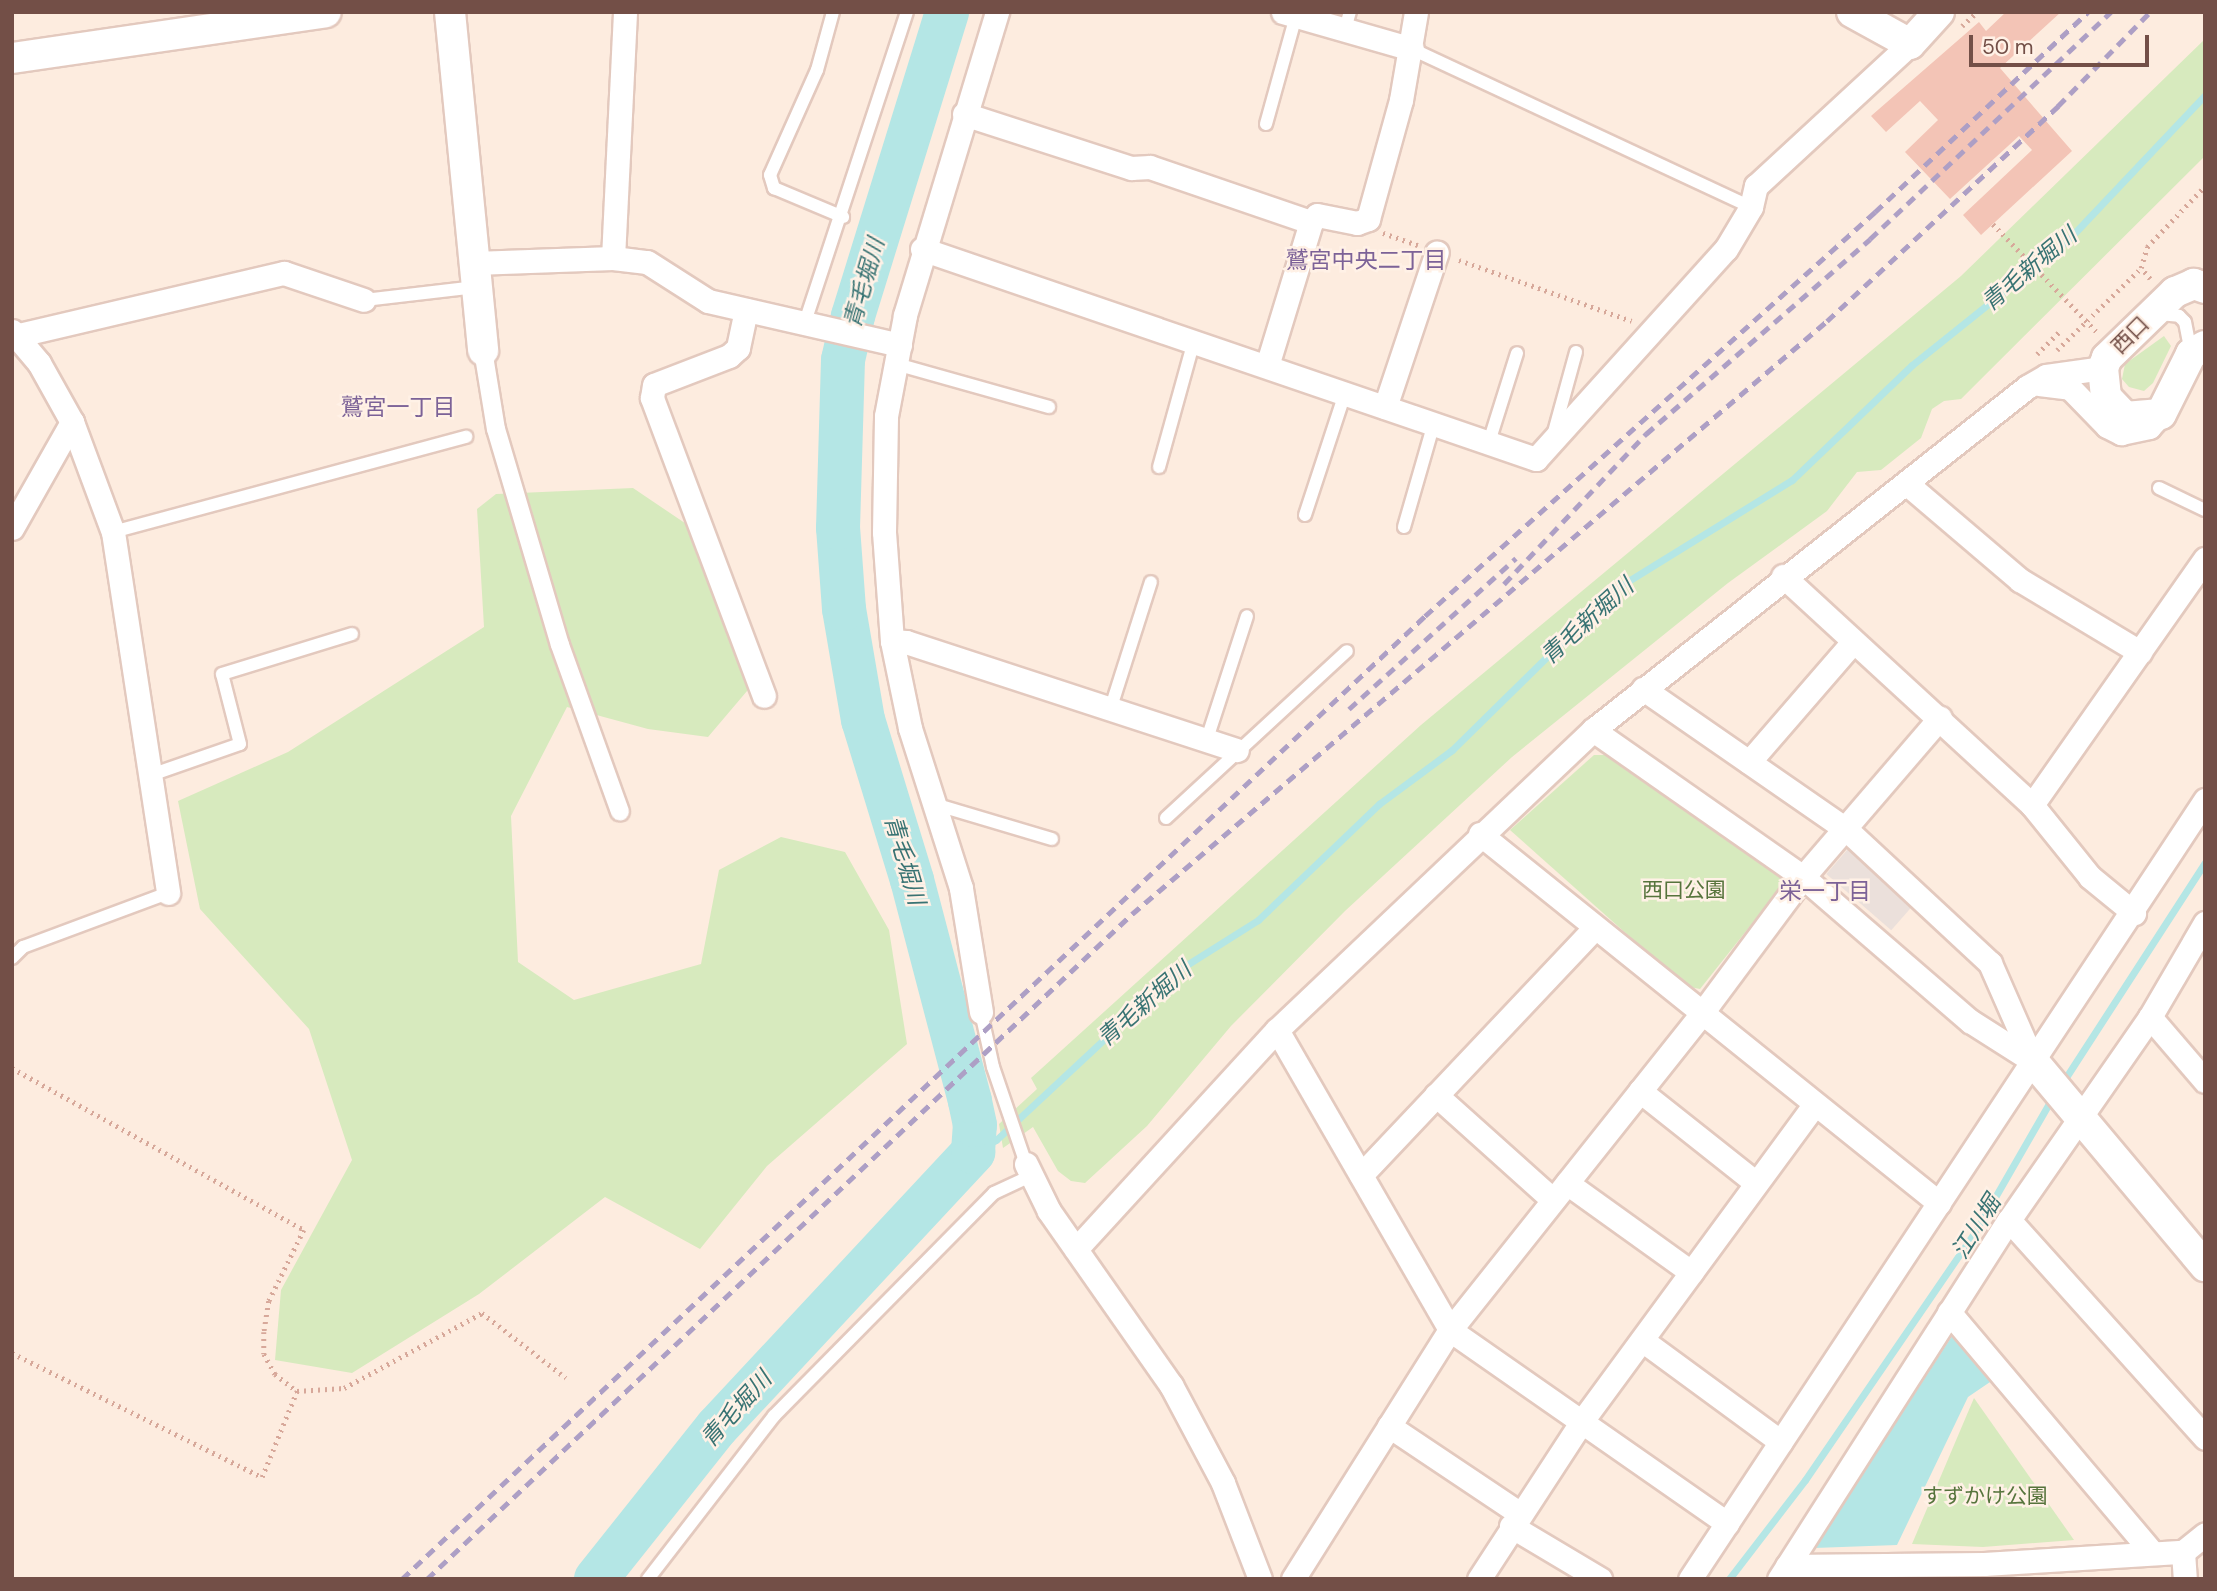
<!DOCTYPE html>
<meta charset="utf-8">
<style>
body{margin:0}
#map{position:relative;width:2217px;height:1591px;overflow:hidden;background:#fdecdf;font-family:"DM Sans","Noto Sans JP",sans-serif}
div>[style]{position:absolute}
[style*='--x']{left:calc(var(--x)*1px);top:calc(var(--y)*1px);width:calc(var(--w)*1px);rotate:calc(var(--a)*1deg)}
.industrial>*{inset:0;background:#ebe0db;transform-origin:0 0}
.green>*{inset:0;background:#d7eabe}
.water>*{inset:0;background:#b4e6e5}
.stream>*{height:7px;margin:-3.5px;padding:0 3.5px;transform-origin:3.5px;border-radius:3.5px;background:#b4e6e5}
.river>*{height:44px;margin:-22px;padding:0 22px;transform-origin:22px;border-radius:22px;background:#b4e6e5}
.building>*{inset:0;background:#f3c4b6}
.path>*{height:4.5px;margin-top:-2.25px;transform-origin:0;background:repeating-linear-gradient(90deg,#d7a89a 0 2px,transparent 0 7px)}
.roads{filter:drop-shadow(2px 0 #e3c9be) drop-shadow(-2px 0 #e3c9be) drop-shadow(0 2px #e3c9be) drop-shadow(0 -2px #e3c9be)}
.service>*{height:12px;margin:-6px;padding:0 6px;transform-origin:6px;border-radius:6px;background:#fff}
.pedestrian>*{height:18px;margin:-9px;padding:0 9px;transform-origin:9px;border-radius:9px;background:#fff}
.minor>*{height:23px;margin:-11.5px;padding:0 11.5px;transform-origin:11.5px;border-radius:11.5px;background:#fff}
.tertiary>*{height:30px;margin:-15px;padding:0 15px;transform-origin:15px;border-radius:15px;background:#fff}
.rail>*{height:5px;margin-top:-2.5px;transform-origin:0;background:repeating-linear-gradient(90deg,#ad9fc5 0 10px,transparent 0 17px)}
span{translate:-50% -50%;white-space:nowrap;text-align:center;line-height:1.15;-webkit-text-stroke:5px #fff1e6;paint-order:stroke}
.street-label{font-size:21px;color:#734f47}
.park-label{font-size:21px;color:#56743c}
.neighbourhood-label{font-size:23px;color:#7c6297}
.water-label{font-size:23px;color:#387373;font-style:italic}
.frame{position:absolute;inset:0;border:14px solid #734f47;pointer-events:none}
.scale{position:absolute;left:1969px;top:35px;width:180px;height:32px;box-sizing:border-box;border:4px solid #734f47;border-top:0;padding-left:9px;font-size:21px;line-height:24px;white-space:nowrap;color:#734f47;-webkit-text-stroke:5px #fff1e6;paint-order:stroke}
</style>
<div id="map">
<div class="industrial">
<div style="left:1848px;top:849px;width:86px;height:33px;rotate:41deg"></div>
</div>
<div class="green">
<div style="clip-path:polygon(2205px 39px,2205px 156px,1961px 399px,1944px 401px,1932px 409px,1921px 438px,1881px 470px,1857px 472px,1827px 511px,1728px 583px,1512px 757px,1345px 911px,1231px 1026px,1147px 1126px,1085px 1183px,1071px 1181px,1058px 1171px,1033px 1127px,1003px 1148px,999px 1124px,1037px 1089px,1031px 1078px,1421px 725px,1961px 276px)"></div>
<div style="clip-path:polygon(2164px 336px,2171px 346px,2153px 383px,2144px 391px,2129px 387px,2122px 379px,2125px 364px)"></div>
<div style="clip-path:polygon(633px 488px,710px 540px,764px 671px,708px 737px,648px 729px,567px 707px,511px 816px,518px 962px,574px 1000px,701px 964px,719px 870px,781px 837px,845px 852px,889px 930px,907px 1044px,767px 1166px,700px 1249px,605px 1197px,479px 1294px,352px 1373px,275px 1360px,281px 1290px,352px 1160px,309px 1029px,200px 909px,178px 801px,288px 752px,484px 627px,477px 509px,496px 494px)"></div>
<div style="clip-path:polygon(1594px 755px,1609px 755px,1790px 876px,1700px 989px,1685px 986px,1510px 830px)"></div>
<div style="clip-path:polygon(1974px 1398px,2074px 1540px,1983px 1547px,1912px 1544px)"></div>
</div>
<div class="water">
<div style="clip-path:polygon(1952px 1336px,1993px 1380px,1968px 1397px,1897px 1545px,1814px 1548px)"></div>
</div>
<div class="stream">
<div style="--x:2061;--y:1085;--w:265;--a:-57.1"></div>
<div style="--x:973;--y:1152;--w:26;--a:-28"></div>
<div style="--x:996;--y:1140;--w:248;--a:-43"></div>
<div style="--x:1177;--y:971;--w:96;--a:-32.2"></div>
<div style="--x:1258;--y:920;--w:168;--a:-43.8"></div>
<div style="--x:1379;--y:804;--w:91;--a:-36.5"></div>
<div style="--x:1452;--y:750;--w:231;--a:-44.5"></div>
<div style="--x:1617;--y:588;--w:206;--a:-31.7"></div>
<div style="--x:1792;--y:480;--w:166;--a:-43.8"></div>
<div style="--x:1912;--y:365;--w:198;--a:-38.7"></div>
<div style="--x:2067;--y:241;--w:201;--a:-46.6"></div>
<div style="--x:1729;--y:1579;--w:125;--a:-52.5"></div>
<div style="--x:1805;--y:1480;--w:301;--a:-55.6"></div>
<div style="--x:1975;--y:1232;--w:155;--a:-60.1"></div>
</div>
<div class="river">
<div style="--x:596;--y:1579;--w:194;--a:-51.5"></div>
<div style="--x:717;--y:1427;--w:376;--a:-47"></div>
<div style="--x:973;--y:1152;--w:27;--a:-86"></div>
<div style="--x:975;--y:1125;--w:25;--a:-102"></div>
<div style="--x:970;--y:1101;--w:228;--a:-104.7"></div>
<div style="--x:912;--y:880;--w:167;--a:-107"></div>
<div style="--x:863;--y:720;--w:113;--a:-99.7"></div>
<div style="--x:844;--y:609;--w:81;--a:-94.2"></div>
<div style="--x:838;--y:528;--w:168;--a:-88.3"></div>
<div style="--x:843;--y:360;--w:45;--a:-77.2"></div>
<div style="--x:853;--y:316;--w:318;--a:-72.8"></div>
</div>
<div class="building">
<div style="clip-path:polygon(2006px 12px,2061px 12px,2000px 68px,2072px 151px,1981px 235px,1963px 215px,2032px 150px,2019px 136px,1950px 199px,1905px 152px,1938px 120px,1920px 101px,1886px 132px,1871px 116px,1979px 22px,1986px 31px)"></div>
</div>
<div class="path">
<div style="--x:1962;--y:26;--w:21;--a:-43"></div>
<div style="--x:1993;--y:224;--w:150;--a:46.1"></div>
<div style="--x:1383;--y:233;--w:37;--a:19"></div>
<div style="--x:1459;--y:260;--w:183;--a:19.4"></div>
<div style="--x:2150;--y:279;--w:14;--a:-129"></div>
<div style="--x:2141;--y:268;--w:22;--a:-74"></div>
<div style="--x:2147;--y:247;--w:84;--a:-46.4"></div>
<div style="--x:2057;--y:350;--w:117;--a:-44.3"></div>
<div style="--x:2037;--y:354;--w:34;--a:-45"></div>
<div style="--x:12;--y:1068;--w:334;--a:29"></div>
<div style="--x:304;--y:1230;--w:79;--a:116.2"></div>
<div style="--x:269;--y:1301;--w:31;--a:99"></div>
<div style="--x:264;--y:1332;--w:22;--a:90"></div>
<div style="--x:264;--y:1354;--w:23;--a:61"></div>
<div style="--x:275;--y:1374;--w:28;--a:38"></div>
<div style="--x:297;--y:1391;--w:47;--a:-3.7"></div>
<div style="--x:344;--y:1388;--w:157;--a:-28.5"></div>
<div style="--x:482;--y:1313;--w:106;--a:37.7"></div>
<div style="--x:12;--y:1353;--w:279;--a:26.4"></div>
<div style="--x:262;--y:1477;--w:93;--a:-67.9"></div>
</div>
<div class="roads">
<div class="service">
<div style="--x:833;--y:12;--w:60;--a:105.4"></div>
<div style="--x:817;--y:70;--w:115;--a:114.1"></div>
<div style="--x:770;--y:175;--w:14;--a:73"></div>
<div style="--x:774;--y:188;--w:75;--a:22.8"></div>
<div style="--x:1345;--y:29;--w:18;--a:-74"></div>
<div style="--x:1412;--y:49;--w:374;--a:25"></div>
<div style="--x:1266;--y:124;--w:112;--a:-74.5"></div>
<div style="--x:364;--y:300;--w:113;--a:-6.6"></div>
<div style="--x:2158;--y:314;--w:21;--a:5"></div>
<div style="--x:2179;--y:316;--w:8;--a:45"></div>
<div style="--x:2185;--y:322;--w:32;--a:79"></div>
<div style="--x:805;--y:322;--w:326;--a:-71.8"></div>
<div style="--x:896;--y:364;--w:159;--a:15.7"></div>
<div style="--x:1554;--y:432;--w:83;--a:-74.6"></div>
<div style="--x:1489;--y:442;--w:93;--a:-72.5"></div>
<div style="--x:1159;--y:467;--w:131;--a:-74.5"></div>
<div style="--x:2159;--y:488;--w:51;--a:25.6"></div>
<div style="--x:1305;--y:515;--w:128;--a:-71.8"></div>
<div style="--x:1404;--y:527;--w:108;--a:-73.9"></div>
<div style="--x:113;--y:532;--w:366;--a:-15.1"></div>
<div style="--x:1111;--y:707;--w:131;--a:-72.3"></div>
<div style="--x:1207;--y:739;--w:129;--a:-72"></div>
<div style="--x:148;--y:776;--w:97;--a:-19.2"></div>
<div style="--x:240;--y:744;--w:72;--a:-104.4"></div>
<div style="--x:222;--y:674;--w:136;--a:-17.1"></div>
<div style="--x:934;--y:804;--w:123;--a:16.5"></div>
<div style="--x:1166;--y:818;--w:246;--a:-42.7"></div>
<div style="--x:12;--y:958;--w:16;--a:-45"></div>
<div style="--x:23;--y:947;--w:155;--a:-20.4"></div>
<div style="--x:981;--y:1012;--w:56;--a:77.7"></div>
<div style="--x:993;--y:1067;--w:102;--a:71.2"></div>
<div style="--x:648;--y:1579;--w:206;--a:-52.3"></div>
<div style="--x:774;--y:1416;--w:313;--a:-45.4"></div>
<div style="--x:994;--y:1193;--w:40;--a:-25"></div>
</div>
<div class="pedestrian">
<div style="--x:483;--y:350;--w:80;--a:80.7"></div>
<div style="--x:496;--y:429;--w:225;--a:73.5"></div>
<div style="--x:560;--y:645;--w:177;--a:70.2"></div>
</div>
<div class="minor">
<div style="--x:1283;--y:12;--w:134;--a:16"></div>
<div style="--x:964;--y:114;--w:176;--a:17.9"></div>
<div style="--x:1131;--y:168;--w:19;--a:-3"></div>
<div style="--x:1150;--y:167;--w:170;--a:18.9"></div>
<div style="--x:922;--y:249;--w:649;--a:18.88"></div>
<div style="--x:1536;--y:459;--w:283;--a:-47.9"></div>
<div style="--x:1726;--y:249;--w:49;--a:-59.2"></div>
<div style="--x:1751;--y:207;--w:22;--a:-77"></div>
<div style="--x:1756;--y:186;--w:209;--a:-42.7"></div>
<div style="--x:613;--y:258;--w:246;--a:-87.2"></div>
<div style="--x:474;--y:263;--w:139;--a:-2.1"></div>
<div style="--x:613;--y:258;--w:34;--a:7"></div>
<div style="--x:647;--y:262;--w:72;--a:32.6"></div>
<div style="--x:708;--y:301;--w:197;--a:12.9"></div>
<div style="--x:746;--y:310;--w:39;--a:102"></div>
<div style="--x:738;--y:348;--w:12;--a:138"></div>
<div style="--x:729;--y:356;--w:80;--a:158.9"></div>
<div style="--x:654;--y:385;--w:13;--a:99"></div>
<div style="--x:652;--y:398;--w:318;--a:69.4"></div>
<div style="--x:12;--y:331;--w:42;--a:49.8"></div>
<div style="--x:39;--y:363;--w:68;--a:60.8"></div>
<div style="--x:72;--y:422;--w:117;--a:69.6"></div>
<div style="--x:113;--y:532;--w:365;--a:81.3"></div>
<div style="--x:19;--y:335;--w:272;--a:-13.2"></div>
<div style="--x:284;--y:273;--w:84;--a:18.6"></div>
<div style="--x:1267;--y:366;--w:151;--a:-73"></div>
<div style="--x:1311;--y:222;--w:9;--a:-49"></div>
<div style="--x:1317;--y:215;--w:41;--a:11.3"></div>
<div style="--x:1357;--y:223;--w:12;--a:-20"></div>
<div style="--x:1368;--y:219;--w:123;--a:-74.5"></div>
<div style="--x:1401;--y:100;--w:89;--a:-80.3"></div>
<div style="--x:2039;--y:384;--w:31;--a:7"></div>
<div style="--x:2070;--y:388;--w:53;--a:45.8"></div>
<div style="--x:2107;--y:426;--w:16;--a:27"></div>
<div style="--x:2121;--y:433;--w:29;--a:-12"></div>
<div style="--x:2149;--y:427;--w:18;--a:-47"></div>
<div style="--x:1385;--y:407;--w:163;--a:-71.5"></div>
<div style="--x:1906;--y:483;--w:150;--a:40.4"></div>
<div style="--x:2020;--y:580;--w:140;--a:31"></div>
<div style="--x:12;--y:528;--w:122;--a:-60.5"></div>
<div style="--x:1783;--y:576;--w:338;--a:42.6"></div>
<div style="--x:2032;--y:805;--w:92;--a:51.1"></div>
<div style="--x:2090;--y:877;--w:57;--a:39.3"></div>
<div style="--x:892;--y:641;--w:14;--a:4"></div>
<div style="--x:906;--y:642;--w:348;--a:18.1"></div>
<div style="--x:1593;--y:730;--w:256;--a:35"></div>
<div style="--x:1803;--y:877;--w:221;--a:40.8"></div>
<div style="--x:1970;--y:1021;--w:75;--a:32.4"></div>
<div style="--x:2033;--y:1061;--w:107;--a:-113.7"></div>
<div style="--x:1990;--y:963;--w:195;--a:-137.1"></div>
<div style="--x:1847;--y:830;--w:248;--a:-145.3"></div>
<div style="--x:1749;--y:762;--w:159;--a:-49.1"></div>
<div style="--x:2032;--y:805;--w:301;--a:-54.9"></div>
<div style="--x:1480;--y:834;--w:589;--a:38.8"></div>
<div style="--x:981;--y:1012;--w:126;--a:-99.2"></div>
<div style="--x:961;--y:888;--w:168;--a:-107.7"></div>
<div style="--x:910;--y:728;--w:89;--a:-101.7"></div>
<div style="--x:892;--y:641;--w:109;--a:-94.2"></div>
<div style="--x:884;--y:532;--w:116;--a:-89"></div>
<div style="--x:886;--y:416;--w:103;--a:-79.3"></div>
<div style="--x:905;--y:315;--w:317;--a:-73.1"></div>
<div style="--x:2150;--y:1017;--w:84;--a:49.3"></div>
<div style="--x:1277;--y:1030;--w:346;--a:60"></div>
<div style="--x:1450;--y:1330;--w:338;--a:34.9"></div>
<div style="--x:1640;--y:1091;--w:148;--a:38.4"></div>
<div style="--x:1436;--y:1095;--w:157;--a:41.9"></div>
<div style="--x:1026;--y:1164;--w:52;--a:63.9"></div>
<div style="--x:1049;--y:1211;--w:213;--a:55"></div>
<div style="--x:1171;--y:1385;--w:111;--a:62"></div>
<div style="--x:1223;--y:1483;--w:103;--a:68.9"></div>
<div style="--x:1361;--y:1175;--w:339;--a:-46.6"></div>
<div style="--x:1567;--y:1183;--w:153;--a:35.7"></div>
<div style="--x:2009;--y:1220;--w:293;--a:48"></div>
<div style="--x:1076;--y:1249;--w:297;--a:-47.5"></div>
<div style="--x:1277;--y:1030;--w:436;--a:-43.5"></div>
<div style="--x:1593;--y:730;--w:553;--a:-38.32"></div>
<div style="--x:2027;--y:387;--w:22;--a:-30"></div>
<div style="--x:2046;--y:376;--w:58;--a:-8"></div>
<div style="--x:1949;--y:1312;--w:312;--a:49.8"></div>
<div style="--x:1642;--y:1340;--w:172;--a:36.3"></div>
<div style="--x:1389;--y:1426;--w:156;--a:33.8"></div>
<div style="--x:1511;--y:1526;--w:104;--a:30.8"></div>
<div style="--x:2183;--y:1552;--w:27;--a:86"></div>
<div style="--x:1787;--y:1566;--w:197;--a:-0.6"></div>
<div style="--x:1984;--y:1564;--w:199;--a:-3.5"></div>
<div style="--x:2183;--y:1552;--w:28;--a:-39"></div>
<div style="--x:1293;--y:1579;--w:294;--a:-57.8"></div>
<div style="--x:1450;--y:1330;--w:405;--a:-51.5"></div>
<div style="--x:1702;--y:1013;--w:169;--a:-53.4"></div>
<div style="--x:1803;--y:877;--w:210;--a:-49.3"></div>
<div style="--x:1479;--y:1579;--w:189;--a:-56.9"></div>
<div style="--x:1582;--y:1421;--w:392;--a:-53.7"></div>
<div style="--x:1690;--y:1579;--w:934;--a:-56.53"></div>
<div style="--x:1779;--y:1579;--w:426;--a:-57.4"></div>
<div style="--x:2009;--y:1220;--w:247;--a:-55.2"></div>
<div style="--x:2150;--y:1017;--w:109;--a:-59.7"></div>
</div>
<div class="tertiary">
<div style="--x:450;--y:12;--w:340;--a:84.4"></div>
<div style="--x:1852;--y:12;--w:66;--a:28.9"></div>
<div style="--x:1910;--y:44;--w:43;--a:-47.8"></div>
<div style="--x:12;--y:58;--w:317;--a:-8.3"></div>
<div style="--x:2205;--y:288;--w:12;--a:-160"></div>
<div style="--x:2194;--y:284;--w:21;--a:157"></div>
<div style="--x:2175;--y:292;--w:95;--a:135.9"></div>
<div style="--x:2107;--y:358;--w:11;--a:112"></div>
<div style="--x:2103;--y:368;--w:29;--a:84"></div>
<div style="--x:2106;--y:397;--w:28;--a:46"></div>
<div style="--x:2125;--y:417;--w:36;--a:-5"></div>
<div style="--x:2161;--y:414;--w:67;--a:-63.4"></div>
<div style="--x:2191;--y:354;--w:16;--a:-30"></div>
<div style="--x:2033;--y:1061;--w:268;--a:50"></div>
</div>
</div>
<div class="rail">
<div style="--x:1504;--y:584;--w:207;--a:-46.6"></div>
<div style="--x:1646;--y:434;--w:297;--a:-41"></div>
<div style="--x:1870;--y:239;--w:331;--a:-43.3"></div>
<div style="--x:1349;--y:709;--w:225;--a:-42.1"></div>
<div style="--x:402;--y:1579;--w:1405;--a:-43.27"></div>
<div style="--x:1425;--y:616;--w:605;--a:-41.92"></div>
<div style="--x:1875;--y:212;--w:292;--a:-43.2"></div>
<div style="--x:427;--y:1579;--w:969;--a:-43.33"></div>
<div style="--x:1132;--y:914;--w:914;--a:-40.47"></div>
<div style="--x:1827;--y:321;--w:316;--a:-42.9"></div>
<div style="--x:2058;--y:106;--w:132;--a:-45.6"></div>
</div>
<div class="street-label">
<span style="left:2130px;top:335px;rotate:-45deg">西口</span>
</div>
<div class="park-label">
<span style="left:1684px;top:890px">西口公園</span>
<span style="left:1985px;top:1496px">すずかけ公園</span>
</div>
<div class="neighbourhood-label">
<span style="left:1366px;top:260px">鷲宮中央二丁目</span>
<span style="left:398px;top:407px">鷲宮一丁目</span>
<span style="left:1825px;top:891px">栄一丁目</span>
</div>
<div class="water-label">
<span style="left:2029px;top:269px;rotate:-40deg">青毛新堀川</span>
<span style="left:864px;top:283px;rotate:-74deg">青毛堀川</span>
<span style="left:1587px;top:621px;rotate:-42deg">青毛新堀川</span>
<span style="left:905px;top:860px;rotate:74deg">青毛堀川</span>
<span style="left:1144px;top:1004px;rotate:-41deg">青毛新堀川</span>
<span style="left:1976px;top:1227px;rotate:-58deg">江川堀</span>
<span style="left:736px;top:1409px;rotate:-48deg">青毛堀川</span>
</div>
<div class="frame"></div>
<div class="scale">50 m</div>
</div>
